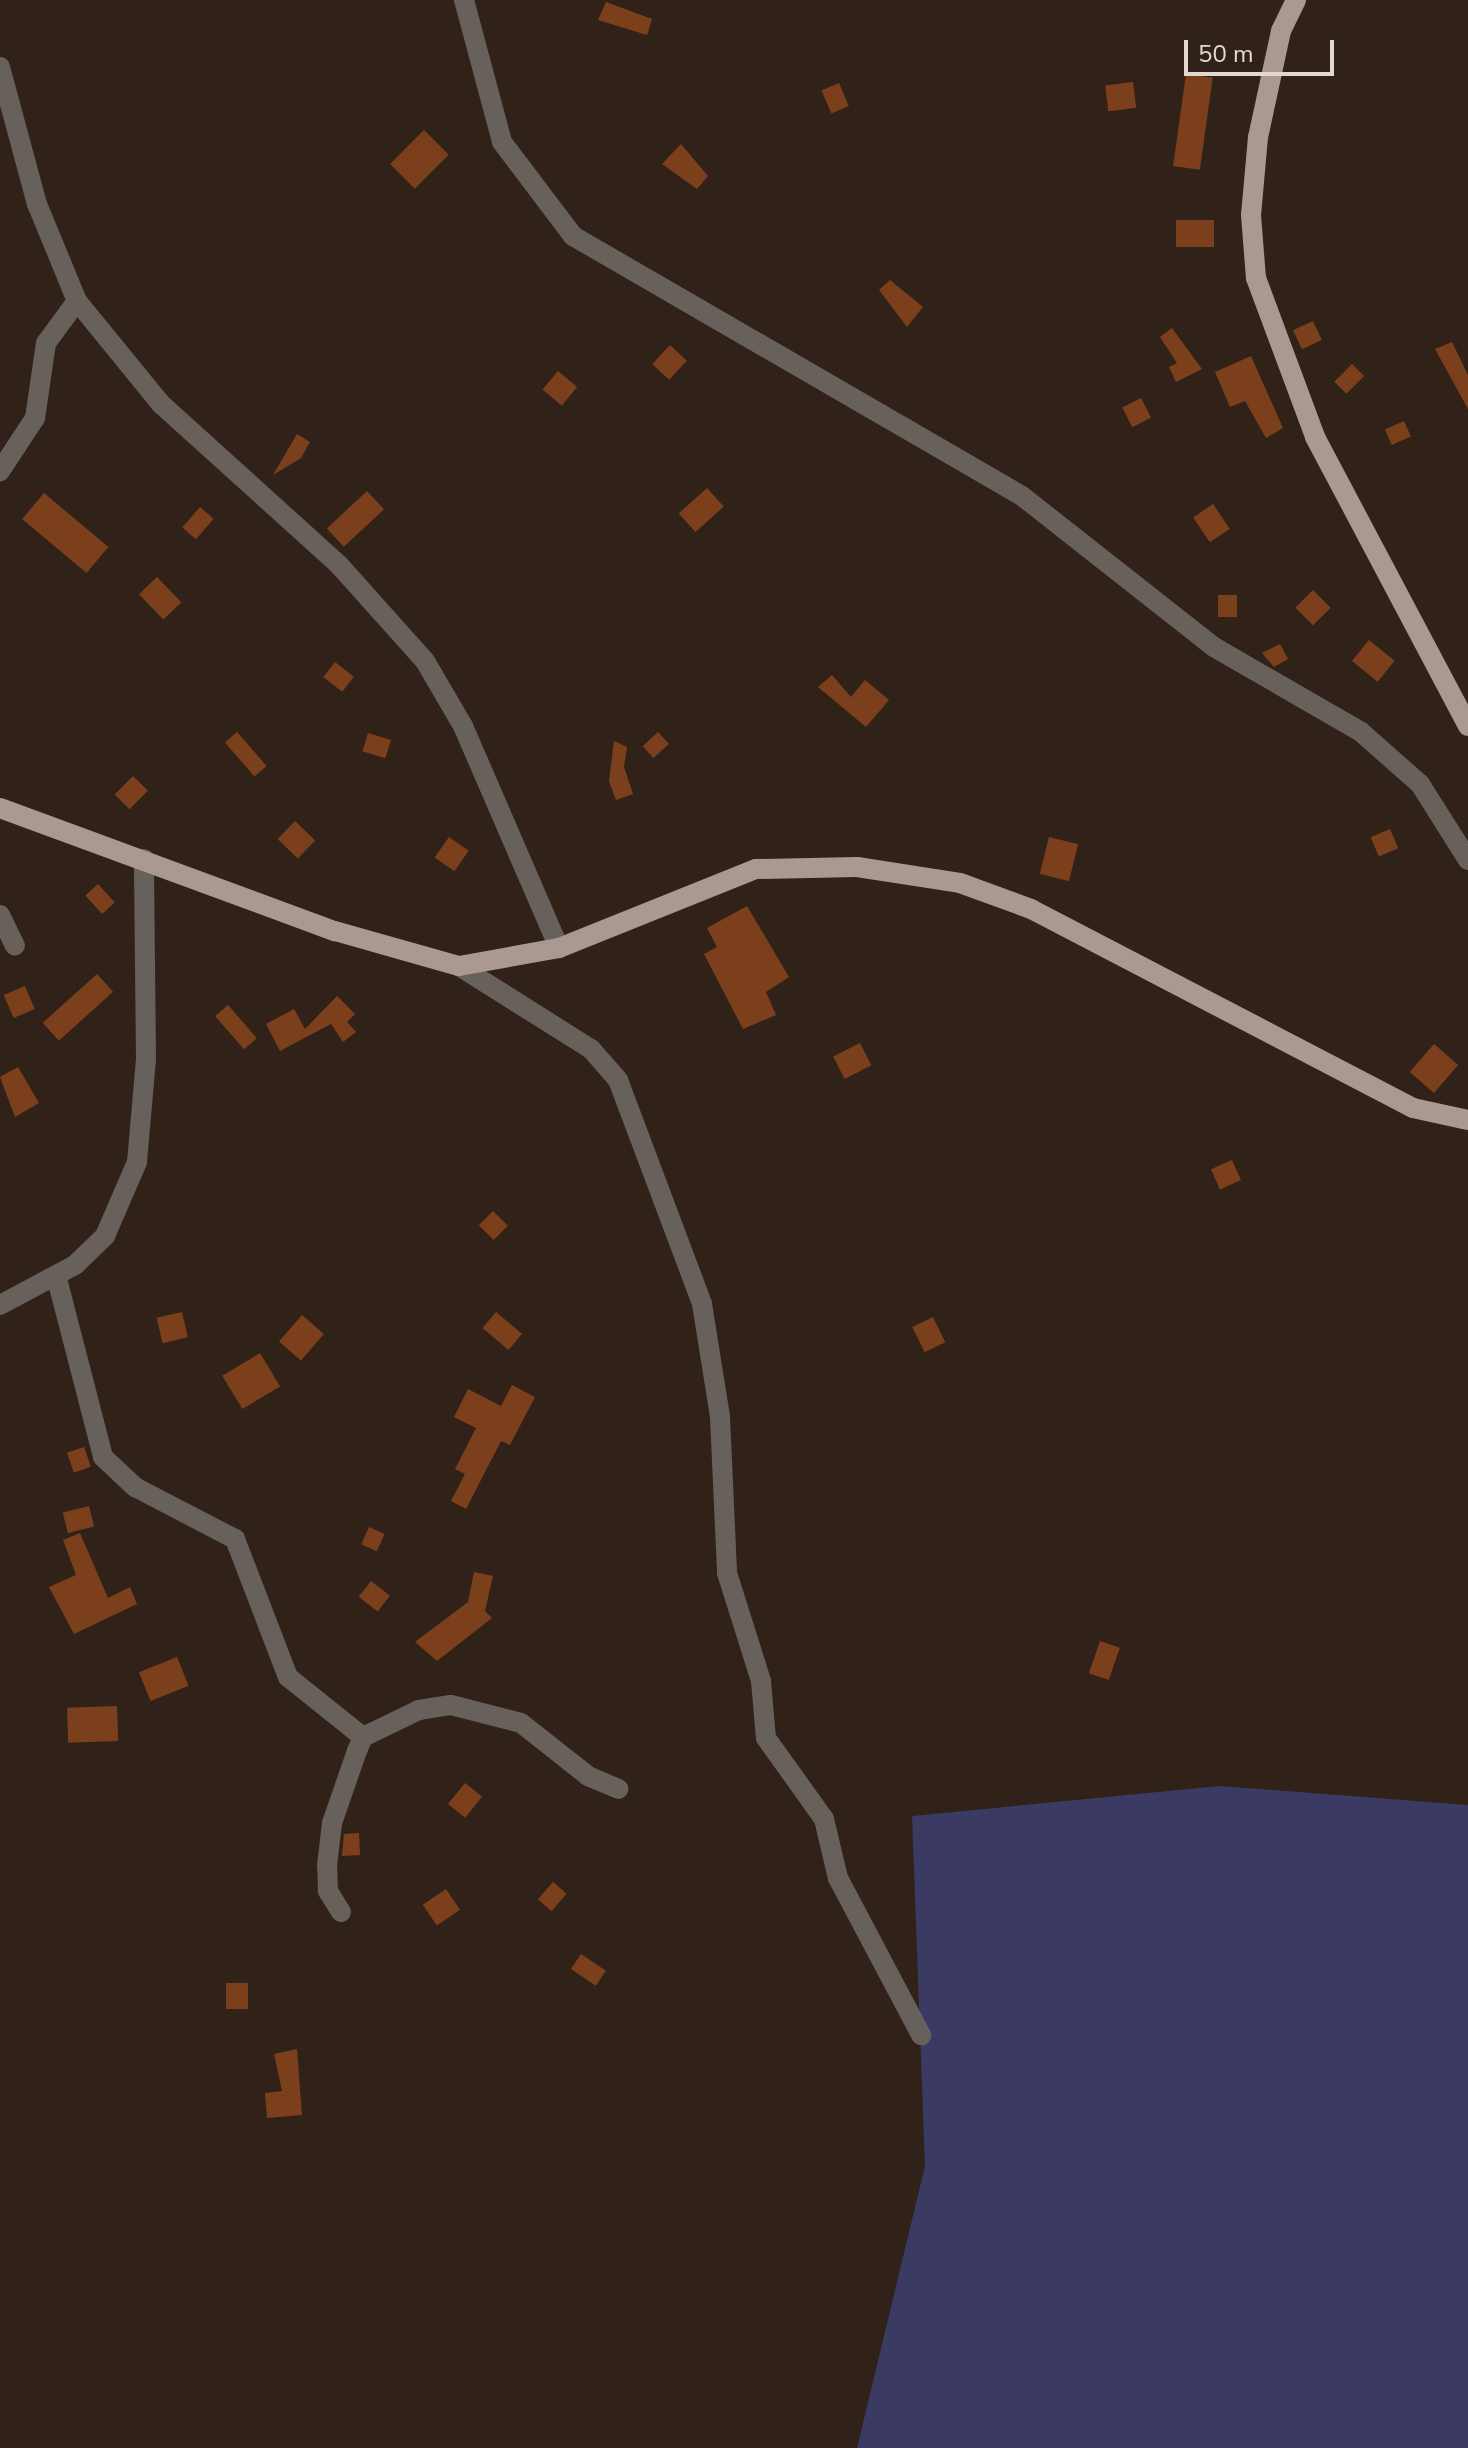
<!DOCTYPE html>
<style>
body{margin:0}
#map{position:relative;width:1468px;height:2448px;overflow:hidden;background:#312219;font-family:"Nunito Sans",sans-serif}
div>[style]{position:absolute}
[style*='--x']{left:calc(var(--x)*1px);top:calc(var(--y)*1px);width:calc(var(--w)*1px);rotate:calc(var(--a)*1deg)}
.green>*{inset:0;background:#3a3a63}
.building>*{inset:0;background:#7b401b;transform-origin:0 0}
.minor>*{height:20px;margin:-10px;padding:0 10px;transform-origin:10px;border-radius:10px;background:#68605b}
.major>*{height:20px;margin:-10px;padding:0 10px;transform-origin:10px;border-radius:10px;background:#aa9990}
span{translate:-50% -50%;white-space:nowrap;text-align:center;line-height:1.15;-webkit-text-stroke:7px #312219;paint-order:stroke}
.scale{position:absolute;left:1184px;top:40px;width:150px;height:36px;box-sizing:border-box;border:4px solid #e2d7d1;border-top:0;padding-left:10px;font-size:24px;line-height:28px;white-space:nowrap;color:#e2d7d1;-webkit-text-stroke:6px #312219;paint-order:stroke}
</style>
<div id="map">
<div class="green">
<div style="clip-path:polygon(1220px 1786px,1468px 1805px,1468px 2448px,857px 2448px,925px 2166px,912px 1816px)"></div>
</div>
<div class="building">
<div style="clip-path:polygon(606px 2px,652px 19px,647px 35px,598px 20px)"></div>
<div style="left:1186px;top:74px;width:27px;height:93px;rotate:8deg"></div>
<div style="left:1133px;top:82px;width:26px;height:28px;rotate:83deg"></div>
<div style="left:839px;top:83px;width:25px;height:19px;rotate:67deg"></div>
<div style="left:424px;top:130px;width:35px;height:48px;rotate:45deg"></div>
<div style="clip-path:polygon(681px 144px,708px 176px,697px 189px,662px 164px)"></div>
<div style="left:1176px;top:220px;width:38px;height:27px"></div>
<div style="clip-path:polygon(890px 280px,923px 307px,907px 327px,879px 290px)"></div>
<div style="left:1313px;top:321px;width:21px;height:22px;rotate:65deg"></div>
<div style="clip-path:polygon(1172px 328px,1202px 369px,1176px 382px,1169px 367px,1177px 363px,1160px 337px)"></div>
<div style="clip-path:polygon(1452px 342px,1468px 375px,1468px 409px,1435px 349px)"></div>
<div style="left:670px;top:345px;width:23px;height:26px;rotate:43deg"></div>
<div style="clip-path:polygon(1251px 356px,1283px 428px,1266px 438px,1245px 401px,1230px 407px,1215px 372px)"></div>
<div style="left:1352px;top:364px;width:17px;height:25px;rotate:45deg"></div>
<div style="left:558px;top:371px;width:25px;height:24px;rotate:40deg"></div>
<div style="left:1141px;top:398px;width:22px;height:21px;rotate:63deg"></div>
<div style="left:1404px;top:421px;width:17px;height:21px;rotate:66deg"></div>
<div style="clip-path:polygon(297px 434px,310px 442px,301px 458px,273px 475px)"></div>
<div style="left:707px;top:488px;width:25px;height:38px;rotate:48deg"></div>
<div style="left:367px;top:491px;width:25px;height:55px;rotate:47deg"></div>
<div style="left:44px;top:493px;width:84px;height:34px;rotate:40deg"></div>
<div style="left:1213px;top:504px;width:30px;height:24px;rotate:56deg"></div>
<div style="left:200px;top:507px;width:18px;height:27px;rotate:41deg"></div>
<div style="left:157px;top:577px;width:35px;height:25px;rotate:46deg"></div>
<div style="left:1313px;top:590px;width:25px;height:25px;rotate:45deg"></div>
<div style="left:1237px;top:595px;width:22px;height:19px;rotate:90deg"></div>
<div style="left:1369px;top:640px;width:33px;height:27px;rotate:39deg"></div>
<div style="clip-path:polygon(1280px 644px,1288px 659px,1274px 667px,1262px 653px)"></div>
<div style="left:335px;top:662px;width:24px;height:19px;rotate:38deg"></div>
<div style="clip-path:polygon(832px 675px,851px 697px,865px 680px,889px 700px,866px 727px,818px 687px)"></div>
<div style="left:237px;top:732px;width:45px;height:16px;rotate:49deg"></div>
<div style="left:658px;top:732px;width:16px;height:21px;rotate:47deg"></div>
<div style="left:368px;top:733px;width:24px;height:19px;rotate:17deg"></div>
<div style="clip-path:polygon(614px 741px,627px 747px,624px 767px,633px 794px,616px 800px,609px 781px)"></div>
<div style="left:133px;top:776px;width:21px;height:26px;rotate:45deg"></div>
<div style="left:295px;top:821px;width:28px;height:25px;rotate:44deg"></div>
<div style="left:1390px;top:829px;width:21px;height:21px;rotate:67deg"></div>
<div style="left:449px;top:837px;width:24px;height:25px;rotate:35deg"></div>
<div style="left:1049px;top:837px;width:30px;height:38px;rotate:14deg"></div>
<div style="left:98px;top:884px;width:25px;height:17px;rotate:48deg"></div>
<div style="clip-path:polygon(747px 906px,789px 977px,766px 992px,776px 1015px,743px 1029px,704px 954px,717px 947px,707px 928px)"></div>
<div style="left:97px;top:974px;width:24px;height:73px;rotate:48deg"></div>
<div style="left:25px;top:986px;width:25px;height:23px;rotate:67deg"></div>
<div style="clip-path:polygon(337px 996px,355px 1014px,347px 1022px,356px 1032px,343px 1042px,331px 1024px,280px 1051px,266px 1024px,294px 1009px,305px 1029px)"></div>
<div style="left:228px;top:1005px;width:44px;height:17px;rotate:49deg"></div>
<div style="left:860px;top:1043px;width:25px;height:30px;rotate:63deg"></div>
<div style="left:1434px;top:1044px;width:32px;height:37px;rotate:41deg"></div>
<div style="clip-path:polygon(18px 1067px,39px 1103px,15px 1117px,0 1077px)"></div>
<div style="left:1232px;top:1160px;width:22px;height:23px;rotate:66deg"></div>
<div style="left:493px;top:1211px;width:21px;height:20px;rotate:45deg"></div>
<div style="left:182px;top:1312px;width:26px;height:26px;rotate:77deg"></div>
<div style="left:496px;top:1312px;width:34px;height:21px;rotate:40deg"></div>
<div style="left:302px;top:1315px;width:29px;height:35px;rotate:41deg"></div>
<div style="left:933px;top:1317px;width:28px;height:23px;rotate:64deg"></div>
<div style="left:260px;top:1353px;width:39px;height:44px;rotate:59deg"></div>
<div style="clip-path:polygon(512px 1385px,535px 1397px,510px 1445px,501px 1441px,466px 1509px,451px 1501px,465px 1474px,455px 1469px,476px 1428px,454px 1417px,468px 1389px,501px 1406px)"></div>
<div style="left:84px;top:1447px;width:21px;height:18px;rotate:71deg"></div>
<div style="left:89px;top:1506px;width:21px;height:27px;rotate:76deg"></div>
<div style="left:369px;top:1527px;width:17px;height:19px;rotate:24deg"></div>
<div style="clip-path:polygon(80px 1533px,108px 1598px,130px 1587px,137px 1604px,74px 1634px,49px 1587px,76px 1575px,63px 1540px)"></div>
<div style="clip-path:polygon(474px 1572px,493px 1576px,485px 1611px,492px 1618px,437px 1661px,415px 1642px,468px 1602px)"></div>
<div style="left:371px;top:1581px;width:24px;height:20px;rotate:38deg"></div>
<div style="left:1100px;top:1641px;width:21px;height:34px;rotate:19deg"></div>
<div style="left:177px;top:1657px;width:31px;height:41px;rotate:68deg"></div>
<div style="left:117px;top:1706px;width:35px;height:50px;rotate:88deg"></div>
<div style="left:465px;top:1783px;width:22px;height:27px;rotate:39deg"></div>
<div style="clip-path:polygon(359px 1833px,360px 1855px,342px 1856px,344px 1834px)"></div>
<div style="left:553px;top:1882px;width:18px;height:23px;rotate:41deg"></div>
<div style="left:446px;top:1889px;width:25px;height:28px;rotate:56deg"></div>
<div style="left:581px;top:1954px;width:30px;height:18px;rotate:34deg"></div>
<div style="left:226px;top:1983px;width:22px;height:26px"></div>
<div style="clip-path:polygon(297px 2049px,302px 2115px,267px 2118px,265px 2093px,282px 2091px,274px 2054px)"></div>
</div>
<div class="minor">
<div style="--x:464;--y:0;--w:147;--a:75"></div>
<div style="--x:502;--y:142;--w:118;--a:52.9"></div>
<div style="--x:573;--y:236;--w:519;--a:30.07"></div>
<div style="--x:1022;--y:496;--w:244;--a:38.2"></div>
<div style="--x:1214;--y:647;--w:170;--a:30"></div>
<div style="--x:1361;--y:732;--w:79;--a:41.4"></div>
<div style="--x:1420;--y:784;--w:90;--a:57.7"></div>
<div style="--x:0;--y:67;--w:142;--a:74.9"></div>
<div style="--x:37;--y:204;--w:105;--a:67.6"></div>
<div style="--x:77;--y:301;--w:52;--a:126.4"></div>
<div style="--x:46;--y:343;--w:76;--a:98.3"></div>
<div style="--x:35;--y:418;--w:64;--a:123.4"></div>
<div style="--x:77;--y:301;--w:133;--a:50.8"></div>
<div style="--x:161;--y:404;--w:241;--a:42.1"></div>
<div style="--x:340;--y:566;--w:127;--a:48.2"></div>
<div style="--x:425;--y:661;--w:75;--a:59.7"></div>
<div style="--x:463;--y:726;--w:242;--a:66.6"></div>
<div style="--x:0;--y:915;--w:34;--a:64"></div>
<div style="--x:459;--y:966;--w:156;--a:32.2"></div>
<div style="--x:591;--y:1049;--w:41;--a:48.9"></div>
<div style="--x:618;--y:1080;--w:239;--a:69.4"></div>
<div style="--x:702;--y:1304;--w:114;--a:80.9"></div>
<div style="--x:720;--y:1417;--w:156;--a:87.4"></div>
<div style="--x:727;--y:1573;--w:113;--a:72.5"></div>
<div style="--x:761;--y:1681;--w:57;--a:85"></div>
<div style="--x:766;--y:1738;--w:100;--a:54.4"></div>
<div style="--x:824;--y:1819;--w:61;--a:76.7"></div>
<div style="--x:838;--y:1878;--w:178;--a:62.1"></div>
<div style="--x:56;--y:1275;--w:188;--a:75.5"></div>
<div style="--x:103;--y:1457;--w:44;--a:43.2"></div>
<div style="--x:135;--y:1487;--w:113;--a:27.5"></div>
<div style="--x:235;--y:1539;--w:148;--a:69"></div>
<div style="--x:288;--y:1677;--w:96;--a:38.7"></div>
<div style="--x:0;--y:1305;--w:85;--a:-28.1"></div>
<div style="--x:75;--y:1265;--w:42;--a:-44"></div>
<div style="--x:105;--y:1236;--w:81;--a:-66.6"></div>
<div style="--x:137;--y:1162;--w:103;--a:-85"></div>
<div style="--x:146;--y:1059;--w:200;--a:-90.6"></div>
<div style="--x:341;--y:1912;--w:25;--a:-122"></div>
<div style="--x:328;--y:1891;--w:25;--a:-92"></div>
<div style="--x:327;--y:1866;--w:43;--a:-83.4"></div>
<div style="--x:332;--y:1823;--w:76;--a:-70.9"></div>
<div style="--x:357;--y:1751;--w:15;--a:-67"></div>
<div style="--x:363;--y:1737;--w:62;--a:-25.7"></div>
<div style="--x:419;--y:1710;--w:32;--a:-9"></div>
<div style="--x:451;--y:1705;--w:72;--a:14.4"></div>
<div style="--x:521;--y:1723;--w:85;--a:38.3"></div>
<div style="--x:588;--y:1776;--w:33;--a:23"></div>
</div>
<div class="major">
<div style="--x:1296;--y:0;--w:34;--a:116"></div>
<div style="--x:1281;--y:31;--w:108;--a:102.2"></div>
<div style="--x:1258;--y:137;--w:78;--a:95.1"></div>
<div style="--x:1251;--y:215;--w:63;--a:85.5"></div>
<div style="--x:1256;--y:278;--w:170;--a:69.6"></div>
<div style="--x:1315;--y:437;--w:327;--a:62.1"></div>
<div style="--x:0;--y:808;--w:357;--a:20.2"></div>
<div style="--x:335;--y:931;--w:129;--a:15.8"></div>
<div style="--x:459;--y:966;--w:102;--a:-10.2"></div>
<div style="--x:559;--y:948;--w:212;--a:-21.9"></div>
<div style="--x:756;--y:869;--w:101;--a:-1.1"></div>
<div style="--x:857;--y:867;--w:104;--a:8.8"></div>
<div style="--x:960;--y:883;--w:76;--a:20.1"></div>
<div style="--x:1031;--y:909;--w:431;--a:27.5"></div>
<div style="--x:1413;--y:1108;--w:56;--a:12.3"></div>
</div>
<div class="scale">50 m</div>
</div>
